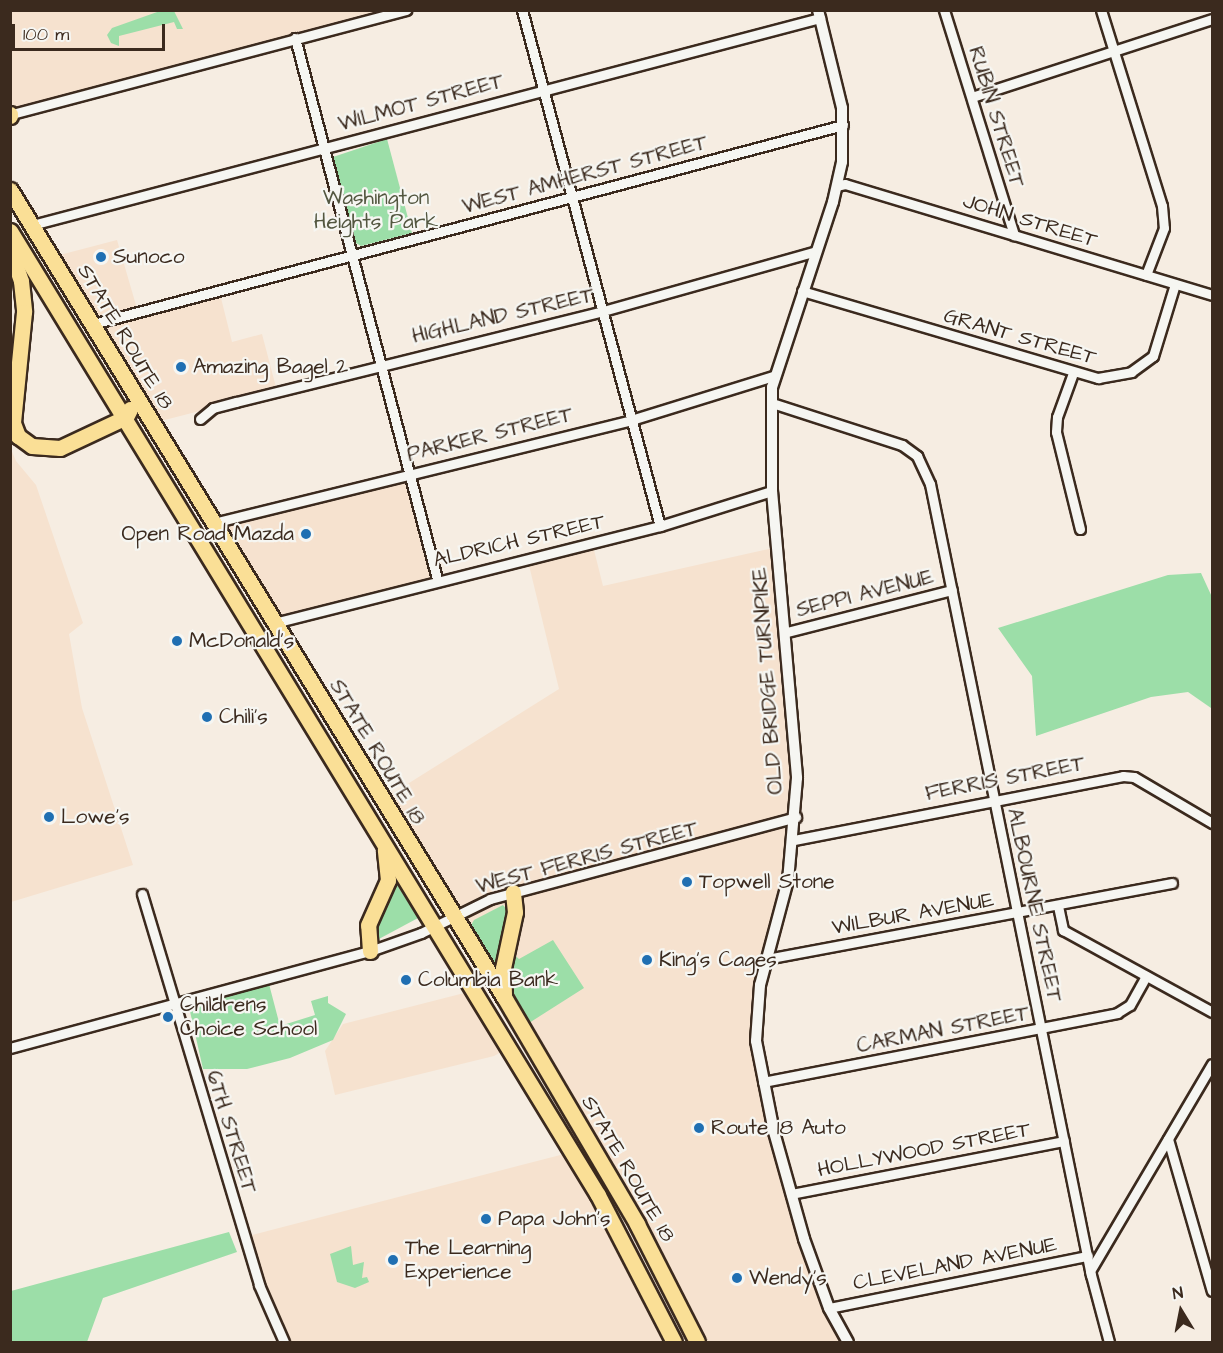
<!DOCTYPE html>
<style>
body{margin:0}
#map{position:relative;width:1223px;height:1353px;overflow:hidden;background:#f6ede2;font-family:"Architects Daughter",sans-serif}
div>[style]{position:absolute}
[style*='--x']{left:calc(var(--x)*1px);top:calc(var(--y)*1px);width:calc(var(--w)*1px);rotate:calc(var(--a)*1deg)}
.built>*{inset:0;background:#f6e2cf}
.green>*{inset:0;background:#9cdea8}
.roads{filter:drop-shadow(2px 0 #3b2a1e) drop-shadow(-2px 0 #3b2a1e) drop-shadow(0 2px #3b2a1e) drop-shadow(0 -2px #3b2a1e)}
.minor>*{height:9px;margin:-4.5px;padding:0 4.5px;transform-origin:4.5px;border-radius:4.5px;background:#f6f6f2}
.tertiary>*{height:10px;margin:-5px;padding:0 5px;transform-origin:5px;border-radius:5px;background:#f6f6f2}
.trunk>*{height:15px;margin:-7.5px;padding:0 7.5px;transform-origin:7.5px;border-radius:7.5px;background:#fadf96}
.dots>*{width:16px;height:16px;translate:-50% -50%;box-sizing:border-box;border:3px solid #f6f6f2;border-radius:50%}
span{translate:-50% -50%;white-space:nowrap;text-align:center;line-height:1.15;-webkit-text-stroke:4.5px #f6f6f2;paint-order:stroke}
.street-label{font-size:21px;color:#3b2a1e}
.park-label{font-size:21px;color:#535740}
.poi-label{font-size:21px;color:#3b2a1e}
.left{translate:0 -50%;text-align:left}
.right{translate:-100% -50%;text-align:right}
.frame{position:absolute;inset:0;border:12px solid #3b2a1e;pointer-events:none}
.north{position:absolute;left:1151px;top:1281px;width:60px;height:60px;-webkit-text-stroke:4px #f6f6f2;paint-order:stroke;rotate:350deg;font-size:16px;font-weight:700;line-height:24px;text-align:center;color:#3b2a1e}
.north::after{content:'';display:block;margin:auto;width:21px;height:27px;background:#3b2a1e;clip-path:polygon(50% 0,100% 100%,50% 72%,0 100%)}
.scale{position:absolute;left:12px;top:24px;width:153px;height:27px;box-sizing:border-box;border:3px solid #3b2a1e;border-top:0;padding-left:8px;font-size:18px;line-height:21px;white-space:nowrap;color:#3b2a1e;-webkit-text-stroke:4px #f6f6f2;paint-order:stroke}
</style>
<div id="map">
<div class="built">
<div style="clip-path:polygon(10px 11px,407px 11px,10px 114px)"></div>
<div style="clip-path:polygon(117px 240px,138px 312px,219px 290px,232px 342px,262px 334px,277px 391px,153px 423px,52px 257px)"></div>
<div style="clip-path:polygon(10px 447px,16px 461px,36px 485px,83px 623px,69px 634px,82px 708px,133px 865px,11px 902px)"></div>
<div style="clip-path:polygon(412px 472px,437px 579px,274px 623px,213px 523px)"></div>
<div style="clip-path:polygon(592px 542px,603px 586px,778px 547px,787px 632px,794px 840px,766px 959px,756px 1041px,791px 1194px,848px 1342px,697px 1342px,382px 800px,559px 689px,527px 557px)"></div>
<div style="clip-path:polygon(476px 990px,510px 1047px,494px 1056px,335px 1095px,325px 1051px,343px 1024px)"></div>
<div style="clip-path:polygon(572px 1152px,674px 1342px,284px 1342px,244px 1237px)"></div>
</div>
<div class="green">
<div style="clip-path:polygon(160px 11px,174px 11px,183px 29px,177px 29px,174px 22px,119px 36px,119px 46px,111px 43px,107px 35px,112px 28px)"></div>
<div style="clip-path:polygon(387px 139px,412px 233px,361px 246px,356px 243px,333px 157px)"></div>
<div style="clip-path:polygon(1201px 573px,1212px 597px,1211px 708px,1188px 692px,1151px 697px,1036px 736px,1032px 676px,998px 628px,1168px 575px)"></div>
<div style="clip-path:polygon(394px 880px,418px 918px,377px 940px,374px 918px)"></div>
<div style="clip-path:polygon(503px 905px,508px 911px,495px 964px,470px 927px,474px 920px)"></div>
<div style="clip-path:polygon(553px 940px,584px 988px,529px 1023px,509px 984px,511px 952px,519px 959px)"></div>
<div style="clip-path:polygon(269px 984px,280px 1026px,315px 1015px,311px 1001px,328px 996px,328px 1003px,346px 1014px,333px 1040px,290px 1058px,247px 1069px,203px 1069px,189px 1007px)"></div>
<div style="clip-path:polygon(229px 1232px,237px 1252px,103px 1298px,87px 1342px,11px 1342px,11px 1291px)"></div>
<div style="clip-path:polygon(351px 1246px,353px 1265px,364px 1262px,362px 1278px,367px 1277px,369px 1282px,355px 1288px,337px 1282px,330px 1254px)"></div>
</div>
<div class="roads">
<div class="minor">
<div style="--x:522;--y:10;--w:534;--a:75.03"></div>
<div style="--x:944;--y:10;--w:236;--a:72.7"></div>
<div style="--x:1101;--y:10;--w:205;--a:72.7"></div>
<div style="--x:1162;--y:206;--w:22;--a:85"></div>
<div style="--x:1164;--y:228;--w:50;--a:111"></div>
<div style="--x:295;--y:38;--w:559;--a:75.29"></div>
<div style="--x:972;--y:97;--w:252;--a:-18"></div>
<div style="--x:12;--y:114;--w:408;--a:-14.8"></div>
<div style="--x:837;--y:186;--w:8;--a:-14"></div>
<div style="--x:845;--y:184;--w:383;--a:16.8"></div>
<div style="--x:32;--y:225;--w:815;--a:-14.72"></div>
<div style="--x:802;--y:291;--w:309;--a:16.4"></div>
<div style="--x:1098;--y:378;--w:34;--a:-10"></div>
<div style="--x:1131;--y:372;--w:27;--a:-36"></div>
<div style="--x:1153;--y:356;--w:75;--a:-73"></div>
<div style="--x:93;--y:324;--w:776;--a:-14.86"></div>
<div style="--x:1073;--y:373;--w:47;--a:110"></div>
<div style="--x:1057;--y:417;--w:15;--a:94"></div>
<div style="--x:1056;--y:432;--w:100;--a:76.1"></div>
<div style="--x:772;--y:403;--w:137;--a:17.9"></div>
<div style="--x:902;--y:445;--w:19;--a:36"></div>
<div style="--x:917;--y:456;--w:31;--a:65"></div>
<div style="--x:930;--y:484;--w:807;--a:78.5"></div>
<div style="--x:1091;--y:1275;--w:69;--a:75"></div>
<div style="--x:200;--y:419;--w:17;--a:-40"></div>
<div style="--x:213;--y:408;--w:24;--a:-15"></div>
<div style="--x:236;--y:402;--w:378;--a:-13.9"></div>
<div style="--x:603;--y:311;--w:221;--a:-15.7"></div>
<div style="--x:213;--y:523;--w:431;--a:-13.8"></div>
<div style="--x:631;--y:420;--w:149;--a:-17.2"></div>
<div style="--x:274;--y:623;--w:398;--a:-14.1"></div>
<div style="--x:660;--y:526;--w:117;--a:-17.4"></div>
<div style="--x:787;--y:632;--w:170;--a:-14.3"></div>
<div style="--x:794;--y:840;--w:335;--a:-11"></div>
<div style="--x:1123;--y:776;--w:11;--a:5"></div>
<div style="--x:1134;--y:777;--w:91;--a:30.5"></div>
<div style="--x:142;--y:894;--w:408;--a:73.3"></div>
<div style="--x:259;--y:1285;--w:62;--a:66.3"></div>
<div style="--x:1058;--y:906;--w:25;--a:78"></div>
<div style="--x:1063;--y:930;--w:170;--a:28.8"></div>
<div style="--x:766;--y:959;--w:413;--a:-10.6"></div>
<div style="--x:10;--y:1048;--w:373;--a:-15.1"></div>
<div style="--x:370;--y:951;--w:54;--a:-19.4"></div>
<div style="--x:421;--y:933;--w:77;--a:-26.2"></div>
<div style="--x:490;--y:899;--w:317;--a:-15"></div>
<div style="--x:763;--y:1082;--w:361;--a:-11"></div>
<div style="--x:1117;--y:1013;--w:15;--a:-32"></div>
<div style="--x:1130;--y:1005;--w:33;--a:-61"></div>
<div style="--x:1168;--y:1139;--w:158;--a:73.9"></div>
<div style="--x:791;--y:1194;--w:278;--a:-11"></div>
<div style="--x:1090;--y:1271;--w:240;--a:-59.5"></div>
<div style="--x:829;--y:1308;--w:264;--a:-11.4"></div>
</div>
<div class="tertiary">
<div style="--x:818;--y:10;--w:101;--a:76.2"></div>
<div style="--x:842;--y:108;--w:54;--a:90"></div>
<div style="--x:842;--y:162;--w:41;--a:102.7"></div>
<div style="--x:833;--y:202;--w:195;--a:108.2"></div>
<div style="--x:772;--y:387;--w:104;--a:90"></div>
<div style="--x:772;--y:491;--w:288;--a:85"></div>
<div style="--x:797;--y:778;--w:102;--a:95"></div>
<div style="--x:788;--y:880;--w:109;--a:104.9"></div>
<div style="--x:760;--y:985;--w:56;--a:94.1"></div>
<div style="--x:756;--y:1041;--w:93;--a:78.8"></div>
<div style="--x:774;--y:1132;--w:111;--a:74.3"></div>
<div style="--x:804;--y:1239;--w:73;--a:70.1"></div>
<div style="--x:829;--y:1308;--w:39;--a:61"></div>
</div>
<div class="trunk">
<div style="--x:10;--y:114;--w:2;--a:90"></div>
<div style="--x:10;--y:190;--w:946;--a:58.53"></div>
<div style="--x:504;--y:997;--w:263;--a:59.6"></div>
<div style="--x:637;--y:1224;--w:132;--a:63"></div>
<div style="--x:10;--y:231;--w:1129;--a:58.62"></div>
<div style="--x:598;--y:1195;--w:165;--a:62.7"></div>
<div style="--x:10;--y:249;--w:34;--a:71"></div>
<div style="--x:21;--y:281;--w:31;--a:84"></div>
<div style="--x:24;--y:312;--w:112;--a:95.7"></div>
<div style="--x:13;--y:423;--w:14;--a:69"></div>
<div style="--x:18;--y:436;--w:17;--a:36"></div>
<div style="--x:32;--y:446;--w:28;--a:4"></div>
<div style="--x:60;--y:448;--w:73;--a:-25.2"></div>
<div style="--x:126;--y:417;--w:9;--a:-63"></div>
<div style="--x:370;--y:951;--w:26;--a:-94"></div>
<div style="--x:368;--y:925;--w:49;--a:-66"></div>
<div style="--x:388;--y:880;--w:30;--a:-96"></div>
<div style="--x:504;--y:994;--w:26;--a:-92"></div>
<div style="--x:503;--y:968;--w:57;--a:-77.9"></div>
<div style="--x:515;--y:912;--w:20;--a:-96"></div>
</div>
</div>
<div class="dots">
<div style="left:101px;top:257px;background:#1f6fb2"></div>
<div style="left:181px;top:367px;background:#1f6fb2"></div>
<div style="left:306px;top:534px;background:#1f6fb2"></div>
<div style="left:177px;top:641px;background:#1f6fb2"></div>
<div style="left:207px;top:717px;background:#1f6fb2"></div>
<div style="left:49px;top:817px;background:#1f6fb2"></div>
<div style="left:687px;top:882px;background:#1f6fb2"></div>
<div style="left:647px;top:960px;background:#1f6fb2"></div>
<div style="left:406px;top:980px;background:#1f6fb2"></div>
<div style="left:168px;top:1017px;background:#1f6fb2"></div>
<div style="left:699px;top:1128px;background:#1f6fb2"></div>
<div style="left:486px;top:1219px;background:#1f6fb2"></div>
<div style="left:393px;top:1260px;background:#1f6fb2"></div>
<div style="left:737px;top:1278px;background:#1f6fb2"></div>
</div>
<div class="street-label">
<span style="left:421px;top:103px;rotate:-15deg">WILMOT STREET</span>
<span style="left:996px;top:117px;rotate:73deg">RUBIN STREET</span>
<span style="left:585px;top:175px;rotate:-15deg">WEST AMHERST STREET</span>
<span style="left:1030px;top:221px;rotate:17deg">JOHN STREET</span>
<span style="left:503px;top:316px;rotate:-13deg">HIGHLAND STREET</span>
<span style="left:125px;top:337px;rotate:59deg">STATE ROUTE 18</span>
<span style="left:1020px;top:337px;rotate:16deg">GRANT STREET</span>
<span style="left:490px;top:435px;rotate:-14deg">PARKER STREET</span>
<span style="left:519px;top:541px;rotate:-13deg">ALDRICH STREET</span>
<span style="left:865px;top:594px;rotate:-14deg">SEPPI AVENUE</span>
<span style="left:768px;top:681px;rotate:-94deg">OLD BRIDGE TURNPIKE</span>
<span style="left:377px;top:752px;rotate:59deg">STATE ROUTE 18</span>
<span style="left:1005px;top:779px;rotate:-11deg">FERRIS STREET</span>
<span style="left:587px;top:858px;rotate:-15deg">WEST FERRIS STREET</span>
<span style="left:1034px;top:905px;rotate:78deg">ALBOURNE STREET</span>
<span style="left:913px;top:914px;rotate:-10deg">WILBUR AVENUE</span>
<span style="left:943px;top:1030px;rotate:-11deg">CARMAN STREET</span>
<span style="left:231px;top:1132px;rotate:73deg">6TH STREET</span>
<span style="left:924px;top:1150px;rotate:-11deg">HOLLYWOOD STREET</span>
<span style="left:628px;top:1169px;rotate:60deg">STATE ROUTE 18</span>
<span style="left:955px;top:1264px;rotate:-11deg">CLEVELAND AVENUE</span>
</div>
<div class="park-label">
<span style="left:376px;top:210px">Washington<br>Heights Park</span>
</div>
<div class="poi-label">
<span class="left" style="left:113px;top:257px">Sunoco</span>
<span class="left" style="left:193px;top:367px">Amazing Bagel 2</span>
<span class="right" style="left:294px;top:534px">Open Road Mazda</span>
<span class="left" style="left:189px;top:641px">McDonald's</span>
<span class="left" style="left:219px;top:717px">Chili's</span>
<span class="left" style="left:61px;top:817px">Lowe's</span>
<span class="left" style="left:699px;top:882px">Topwell Stone</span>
<span class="left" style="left:659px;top:960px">King's Cages</span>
<span class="left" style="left:418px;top:980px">Columbia Bank</span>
<span class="left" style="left:180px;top:1017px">Childrens<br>Choice School</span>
<span class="left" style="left:711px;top:1128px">Route 18 Auto</span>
<span class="left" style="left:498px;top:1219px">Papa John's</span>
<span class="left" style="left:405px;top:1260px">The Learning<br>Experience</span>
<span class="left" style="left:749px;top:1278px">Wendy's</span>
</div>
<div class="frame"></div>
<div class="north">N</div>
<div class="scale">100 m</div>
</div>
